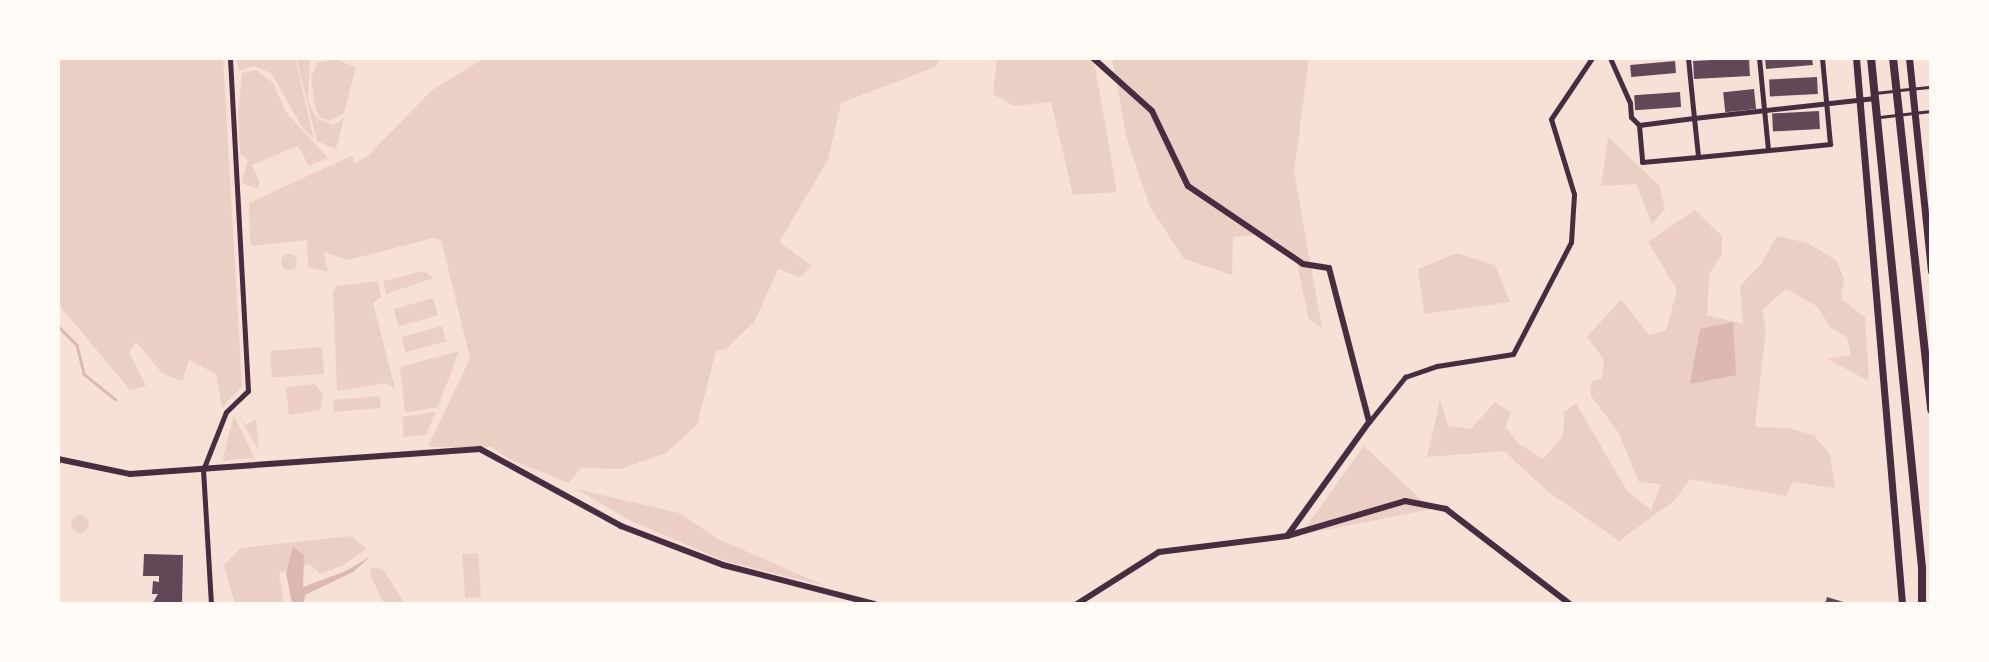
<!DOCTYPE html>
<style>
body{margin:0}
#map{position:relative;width:1989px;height:662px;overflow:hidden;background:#f7e1d7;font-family:"PT Serif",serif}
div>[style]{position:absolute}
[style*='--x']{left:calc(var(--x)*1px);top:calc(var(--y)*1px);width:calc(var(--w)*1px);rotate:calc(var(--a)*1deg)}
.green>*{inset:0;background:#ebcfc5;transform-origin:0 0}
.round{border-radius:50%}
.water>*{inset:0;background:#dcb8b0}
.stream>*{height:2.5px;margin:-1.25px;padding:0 1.25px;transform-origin:1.25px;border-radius:1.25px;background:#dcb8b0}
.building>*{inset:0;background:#644757;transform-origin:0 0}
.service>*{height:2.5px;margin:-1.25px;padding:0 1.25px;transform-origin:1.25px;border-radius:1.25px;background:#4a2c40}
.minor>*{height:5px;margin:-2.5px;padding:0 2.5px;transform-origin:2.5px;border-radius:2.5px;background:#4a2c40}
.tertiary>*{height:6px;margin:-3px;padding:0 3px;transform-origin:3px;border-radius:3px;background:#4a2c40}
.secondary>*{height:7px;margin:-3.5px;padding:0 3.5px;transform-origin:3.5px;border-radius:3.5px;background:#4a2c40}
.primary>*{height:8px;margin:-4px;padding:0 4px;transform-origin:4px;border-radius:4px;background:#4a2c40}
span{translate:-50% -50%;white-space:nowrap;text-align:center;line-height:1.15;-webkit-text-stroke:7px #fffaf5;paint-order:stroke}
.frame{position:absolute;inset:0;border:60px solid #fffaf5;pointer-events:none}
</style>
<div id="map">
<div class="green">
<div style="clip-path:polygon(58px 58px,223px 58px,242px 386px,222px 408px,216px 374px,189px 360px,182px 381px,162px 373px,136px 342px,129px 352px,146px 386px,130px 390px,58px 304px)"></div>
<div style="clip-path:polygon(236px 58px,295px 58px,314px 139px,302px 127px,271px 73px,253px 66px,239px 71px)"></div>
<div style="clip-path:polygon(296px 58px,308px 58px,310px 62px,308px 100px,316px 118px,333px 125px,344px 118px,336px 149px,317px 141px)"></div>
<div style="clip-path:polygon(485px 58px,940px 58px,935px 67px,841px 103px,828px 160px,779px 242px,812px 266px,800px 277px,778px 269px,755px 321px,726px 349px,716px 351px,697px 425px,666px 453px,621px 469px,581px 468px,569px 483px,511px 460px,491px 447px,428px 447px,470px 358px,441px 240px,433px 238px,348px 260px,324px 252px,328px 272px,308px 267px,307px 240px,252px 246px,250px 240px,249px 203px,353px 155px,354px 164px,369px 155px,432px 90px)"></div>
<div style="clip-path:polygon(997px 58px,1104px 58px,1094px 61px,1117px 192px,1073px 195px,1051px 102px,1014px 106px,993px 94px)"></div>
<div style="clip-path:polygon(1112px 58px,1309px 58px,1294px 172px,1322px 328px,1309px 319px,1296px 260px,1263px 234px,1233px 237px,1232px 275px,1184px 259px,1150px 207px,1127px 139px)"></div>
<div style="clip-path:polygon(334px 59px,356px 67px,344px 113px,330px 121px,319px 117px,315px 107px,311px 78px,317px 63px)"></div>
<div style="clip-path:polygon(256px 70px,273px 83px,286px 112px,328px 158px,309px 166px,298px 146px,252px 165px,260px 183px,257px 189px,242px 183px,248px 160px,240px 154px,238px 113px,242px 73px)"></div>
<div style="clip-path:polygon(1608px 137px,1659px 185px,1665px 209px,1652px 224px,1636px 184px,1601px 186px)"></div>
<div style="clip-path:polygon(1695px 210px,1722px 236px,1722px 254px,1709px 275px,1707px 315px,1743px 324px,1740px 286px,1761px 264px,1777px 236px,1808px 243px,1837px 261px,1844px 279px,1841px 299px,1865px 317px,1869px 381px,1827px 359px,1851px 355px,1847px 338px,1830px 327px,1818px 307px,1786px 289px,1762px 310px,1766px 330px,1755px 427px,1788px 428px,1814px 435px,1830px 455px,1835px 488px,1793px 482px,1786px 496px,1690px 479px,1675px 500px,1619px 541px,1546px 490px,1504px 451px,1427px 457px,1440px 399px,1448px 426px,1471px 429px,1495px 402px,1511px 413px,1505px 427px,1519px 444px,1543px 459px,1563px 436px,1564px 412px,1576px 403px,1627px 491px,1651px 510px,1661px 484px,1639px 482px,1618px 432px,1591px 396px,1591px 382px,1602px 378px,1604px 360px,1587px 337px,1621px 299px,1649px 335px,1666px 330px,1677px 290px,1648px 242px)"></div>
<div style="clip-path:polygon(1457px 253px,1495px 265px,1510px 302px,1424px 314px,1418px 269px)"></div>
<div class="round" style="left:281px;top:254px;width:16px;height:16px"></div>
<div style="clip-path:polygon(424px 271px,434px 278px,386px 294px,383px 281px)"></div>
<div style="clip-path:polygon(378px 281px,381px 297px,373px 303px,395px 388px,385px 383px,337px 391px,333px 292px,337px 286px)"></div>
<div style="left:433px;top:298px;width:18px;height:41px;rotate:74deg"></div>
<div style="left:442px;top:326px;width:16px;height:42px;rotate:75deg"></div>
<div style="left:322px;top:347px;width:27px;height:52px;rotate:86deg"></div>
<div style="clip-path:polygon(459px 351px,438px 407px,405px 413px,400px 367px)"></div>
<div style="clip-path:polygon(315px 384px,323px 394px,320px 410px,289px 415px,286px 387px)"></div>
<div style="left:380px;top:396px;width:12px;height:47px;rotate:85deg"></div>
<div style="clip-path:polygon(436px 412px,426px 435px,403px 437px,403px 417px)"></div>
<div style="clip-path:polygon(238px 414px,246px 425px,256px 419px,259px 451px)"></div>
<div style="clip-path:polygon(234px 415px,254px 458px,222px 461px)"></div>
<div style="clip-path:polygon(1364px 446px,1431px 509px,1300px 535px)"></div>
<div style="clip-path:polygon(576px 489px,679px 513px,718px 539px,826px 586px,725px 561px,631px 521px)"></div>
<div class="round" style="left:71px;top:515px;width:18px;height:18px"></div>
<div style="clip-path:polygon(352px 536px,366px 549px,344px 565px,320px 574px,309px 564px,279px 573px,284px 604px,235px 604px,224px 565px,241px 548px)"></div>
<div style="left:478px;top:553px;width:44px;height:16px;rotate:86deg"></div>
<div style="clip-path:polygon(372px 567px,383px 569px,405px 604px,384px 604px,370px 574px)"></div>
</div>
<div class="water">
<div style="clip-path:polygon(1733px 322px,1736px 375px,1690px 384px,1700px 329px)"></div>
<div style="clip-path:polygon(293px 547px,304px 555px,303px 587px,346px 571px,371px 556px,353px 572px,305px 595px,304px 604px,292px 604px,286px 573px)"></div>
</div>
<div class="stream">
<div style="--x:58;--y:326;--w:27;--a:45"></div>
<div style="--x:77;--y:345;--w:30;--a:76"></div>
<div style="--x:84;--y:374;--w:40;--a:39"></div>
</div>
<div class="building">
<div style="left:1749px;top:58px;width:18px;height:56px;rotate:87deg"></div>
<div style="clip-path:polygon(1765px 58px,1812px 58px,1813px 65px,1766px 69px)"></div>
<div style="left:1675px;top:61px;width:12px;height:45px;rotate:85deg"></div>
<div style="left:1817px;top:77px;width:17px;height:48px;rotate:87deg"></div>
<div style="left:1754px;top:89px;width:20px;height:31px;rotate:84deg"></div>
<div style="left:1680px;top:92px;width:15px;height:46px;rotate:86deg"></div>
<div style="left:1819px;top:111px;width:18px;height:47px;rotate:87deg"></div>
<div style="clip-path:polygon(144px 554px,183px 555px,182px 604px,152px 604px,158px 594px,152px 594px,153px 581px,159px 582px,159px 576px,143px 576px)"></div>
<div style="clip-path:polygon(1827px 597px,1850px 604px,1825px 604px)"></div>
</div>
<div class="service">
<div style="--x:1900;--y:90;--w:31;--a:-6"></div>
<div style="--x:1875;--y:93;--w:18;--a:-6"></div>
<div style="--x:1880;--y:117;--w:51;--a:-6.7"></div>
</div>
<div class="minor">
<div style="--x:1610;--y:58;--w:49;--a:66"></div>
<div style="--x:1630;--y:103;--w:14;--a:86"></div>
<div style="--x:1631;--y:117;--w:11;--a:45"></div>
<div style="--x:1639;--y:125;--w:55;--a:-7.3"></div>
<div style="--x:1694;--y:118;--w:39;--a:84"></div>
<div style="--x:1698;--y:157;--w:133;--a:-5.6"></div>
<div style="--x:1830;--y:144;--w:86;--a:-95.3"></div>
<div style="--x:1688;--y:58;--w:60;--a:84.3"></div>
<div style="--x:1694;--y:118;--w:182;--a:-6.3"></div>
<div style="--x:1759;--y:58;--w:92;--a:84.4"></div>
<div style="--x:1639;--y:125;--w:37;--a:85"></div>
<div style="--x:1642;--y:162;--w:56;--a:-5.1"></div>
<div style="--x:1369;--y:422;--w:58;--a:-51.3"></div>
<div style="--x:1405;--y:377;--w:34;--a:-19"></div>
<div style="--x:1437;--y:366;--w:77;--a:-9"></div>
<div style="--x:1513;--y:354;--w:126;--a:-62.6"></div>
<div style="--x:1571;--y:242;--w:48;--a:-86.4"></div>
<div style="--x:1574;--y:194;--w:78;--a:-107"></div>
<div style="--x:1551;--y:119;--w:73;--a:-56.1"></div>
<div style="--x:211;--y:604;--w:134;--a:-93.4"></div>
<div style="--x:203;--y:470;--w:62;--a:-68.4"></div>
<div style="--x:226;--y:412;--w:30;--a:-44"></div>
<div style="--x:248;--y:391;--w:333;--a:-93.1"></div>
</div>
<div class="tertiary">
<div style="--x:1093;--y:58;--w:79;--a:41.9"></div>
<div style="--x:1152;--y:111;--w:83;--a:64.4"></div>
<div style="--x:1188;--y:186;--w:139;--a:34.1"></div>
<div style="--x:1303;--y:264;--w:26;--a:9"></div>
<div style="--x:1329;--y:268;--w:159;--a:75.4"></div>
<div style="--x:1369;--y:422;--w:140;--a:125.7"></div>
<div style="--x:58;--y:459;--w:74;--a:11.8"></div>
<div style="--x:130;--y:474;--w:351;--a:-4.1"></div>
<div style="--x:480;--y:449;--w:161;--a:28.6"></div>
<div style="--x:621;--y:526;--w:109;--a:20.9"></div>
<div style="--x:723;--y:565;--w:157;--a:14.4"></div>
<div style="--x:1077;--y:604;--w:97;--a:-32.4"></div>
<div style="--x:1159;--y:552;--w:129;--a:-7.1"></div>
<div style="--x:1287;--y:536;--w:123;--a:-16.5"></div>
<div style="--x:1405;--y:501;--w:42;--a:11"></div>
<div style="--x:1446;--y:509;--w:156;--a:37.5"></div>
</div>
<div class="secondary">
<div style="--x:1856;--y:58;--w:548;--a:85.18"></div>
<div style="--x:1909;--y:58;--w:214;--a:84.1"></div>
</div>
<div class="primary">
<div style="--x:1871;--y:58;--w:513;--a:84.29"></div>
<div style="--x:1922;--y:568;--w:36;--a:90"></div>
<div style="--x:1893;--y:58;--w:354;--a:83.8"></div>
</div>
<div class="frame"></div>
</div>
